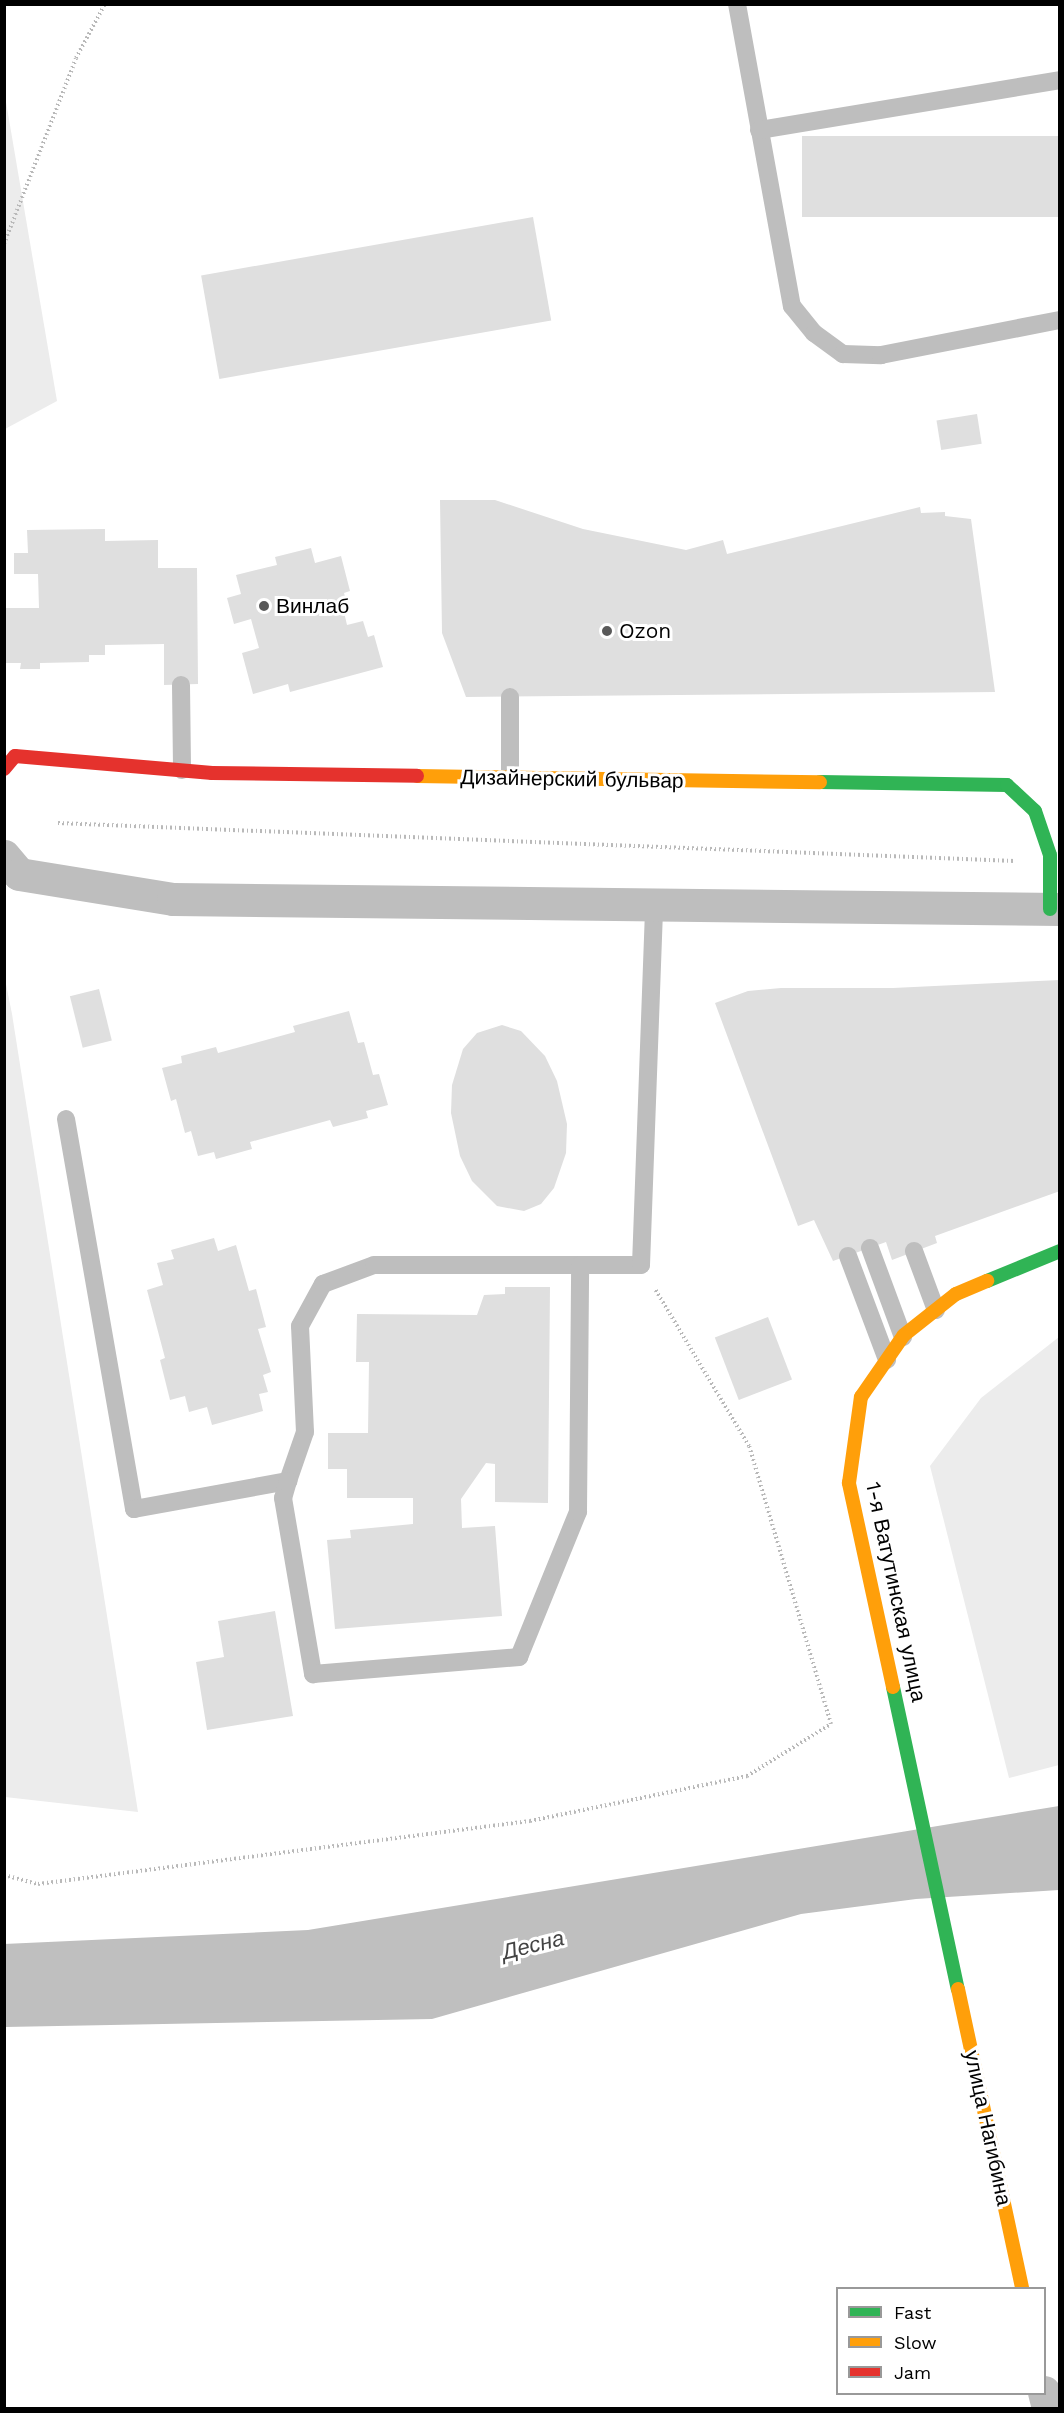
<!DOCTYPE html>
<meta charset="utf-8">
<style>
body{margin:0}
#map{position:relative;width:1064px;height:2413px;overflow:hidden;background:#fff;font-family:"Work Sans",sans-serif}
div>[style]{position:absolute}
[style*='--x']{left:calc(var(--x)*1px);top:calc(var(--y)*1px);width:calc(var(--w)*1px);rotate:calc(var(--a)*1deg)}
.green>*{inset:0;background:#ececec}
.water>*{inset:0;background:#bfbfbf}
.building>*{inset:0;background:#dfdfdf;transform-origin:0 0}
.path>*{height:4px;margin-top:-2px;transform-origin:0;background:repeating-linear-gradient(90deg,#b9b9b9 0 1.5px,transparent 0 4.5px)}
.lane>*{height:18px;margin:-9px;padding:0 9px;transform-origin:9px;border-radius:9px;background:#bebebe}
.street>*{height:33px;margin:-16.5px;padding:0 16.5px;transform-origin:16.5px;border-radius:16.5px;background:#bebebe}
.fast>*{height:14px;margin:-7px;padding:0 7px;transform-origin:7px;border-radius:7px;background:#30b455}
.slow>*{height:14px;margin:-7px;padding:0 7px;transform-origin:7px;border-radius:7px;background:#ff9f0a}
.jam>*{height:14px;margin:-7px;padding:0 7px;transform-origin:7px;border-radius:7px;background:#e5322d}
.dots>*{width:16px;height:16px;translate:-50% -50%;box-sizing:border-box;border:3px solid #fff;border-radius:50%}
span{translate:-50% -50%;white-space:nowrap;text-align:center;line-height:1.15;-webkit-text-stroke:6px #fff;paint-order:stroke}
.poi-label{font-size:21px;color:#000}
.left{translate:0 -50%;text-align:left}
.street-label{font-size:21px;color:#000}
.water-label{font-size:22px;color:#444;font-style:italic}
.frame{position:absolute;inset:0;border:6px solid #000;pointer-events:none}
.legend{position:absolute;left:836px;top:2287px;width:210px;height:108px;box-sizing:border-box;background:#fff;border:2px solid #999;margin:0;padding:8px 10px;list-style:none;font-size:18px;color:#000}
.legend li{display:flex;align-items:center;gap:12px;height:30px}
.legend b{width:30px;border:2px solid #999}
</style>
<div id="map">
<div class="green">
<div style="clip-path:polygon(5px 96px,57px 401px,5px 429px,4px 429px)"></div>
<div style="clip-path:polygon(5px 979px,12px 1014px,138px 1812px,5px 1797px)"></div>
<div style="clip-path:polygon(1059px 1337px,1059px 1765px,1009px 1778px,930px 1466px,981px 1398px)"></div>
</div>
<div class="water">
<div style="clip-path:polygon(1059px 1806px,1059px 1890px,916px 1899px,801px 1914px,432px 2019px,5px 2027px,4px 1944px,308px 1930px)"></div>
</div>
<div class="building">
<div style="left:1060px;top:136px;width:81px;height:258px;rotate:90deg"></div>
<div style="left:533px;top:217px;width:105px;height:337px;rotate:80deg"></div>
<div style="left:977px;top:414px;width:30px;height:41px;rotate:81deg"></div>
<div style="clip-path:polygon(440px 500px,495px 500px,583px 529px,686px 550px,723px 540px,727px 554px,920px 507px,921px 513px,945px 512px,945px 516px,971px 519px,995px 692px,466px 697px,442px 633px)"></div>
<div style="clip-path:polygon(105px 529px,105px 541px,158px 540px,158px 568px,197px 568px,198px 684px,164px 685px,164px 644px,105px 645px,105px 655px,89px 655px,89px 662px,40px 663px,40px 669px,20px 669px,21px 663px,4px 663px,4px 608px,39px 608px,38px 574px,14px 574px,14px 553px,28px 553px,27px 530px)"></div>
<div style="clip-path:polygon(311px 548px,315px 563px,341px 556px,350px 591px,344px 593px,349px 610px,344px 612px,347px 625px,363px 621px,368px 637px,374px 635px,383px 667px,290px 692px,288px 684px,253px 694px,242px 653px,259px 648px,251px 619px,234px 624px,227px 598px,241px 594px,236px 575px,277px 565px,275px 557px)"></div>
<div style="clip-path:polygon(1060px 980px,1060px 1191px,935px 1236px,937px 1243px,892px 1260px,886px 1242px,833px 1261px,814px 1220px,798px 1226px,715px 1003px,748px 991px,781px 988px,893px 988px)"></div>
<div style="left:99px;top:989px;width:53px;height:30px;rotate:76deg"></div>
<div style="clip-path:polygon(349px 1011px,358px 1043px,364px 1042px,373px 1075px,379px 1074px,388px 1105px,366px 1111px,368px 1118px,333px 1127px,330px 1120px,250px 1142px,252px 1149px,216px 1159px,214px 1152px,198px 1156px,191px 1131px,185px 1133px,176px 1099px,171px 1101px,162px 1068px,182px 1063px,181px 1056px,216px 1047px,218px 1053px,295px 1032px,293px 1026px)"></div>
<div style="clip-path:polygon(502px 1025px,521px 1031px,545px 1056px,557px 1081px,567px 1124px,566px 1153px,554px 1188px,541px 1204px,524px 1211px,497px 1206px,472px 1181px,460px 1156px,451px 1113px,452px 1085px,463px 1049px,477px 1033px)"></div>
<div style="clip-path:polygon(214px 1238px,218px 1251px,236px 1245px,249px 1291px,256px 1289px,266px 1327px,258px 1329px,271px 1372px,263px 1375px,268px 1392px,259px 1394px,263px 1411px,212px 1425px,207px 1407px,189px 1412px,185px 1396px,170px 1400px,160px 1360px,165px 1358px,147px 1290px,163px 1285px,157px 1263px,174px 1259px,171px 1250px)"></div>
<div style="clip-path:polygon(505px 1287px,550px 1287px,548px 1503px,495px 1502px,495px 1464px,486px 1463px,461px 1499px,462px 1528px,495px 1526px,502px 1616px,335px 1629px,327px 1540px,351px 1538px,350px 1530px,413px 1524px,413px 1498px,347px 1498px,347px 1469px,328px 1469px,328px 1433px,368px 1433px,369px 1362px,356px 1362px,357px 1314px,477px 1315px,484px 1295px,505px 1294px)"></div>
<div style="left:768px;top:1317px;width:67px;height:57px;rotate:69deg"></div>
<div style="clip-path:polygon(275px 1611px,293px 1716px,207px 1730px,196px 1662px,224px 1657px,218px 1621px)"></div>
</div>
<div class="path">
<div style="--x:4;--y:244;--w:199;--a:-68.8"></div>
<div style="--x:76;--y:58;--w:61;--a:-61.8"></div>
<div style="--x:58;--y:823;--w:957;--a:2.28"></div>
<div style="--x:4;--y:1875;--w:35;--a:15"></div>
<div style="--x:38;--y:1884;--w:496;--a:-7.3"></div>
<div style="--x:530;--y:1821;--w:222;--a:-11.7"></div>
<div style="--x:747;--y:1776;--w:99;--a:-31.8"></div>
<div style="--x:831;--y:1724;--w:290;--a:-106.4"></div>
<div style="--x:749;--y:1446;--w:183;--a:-120.9"></div>
</div>
<div class="lane">
<div style="--x:737;--y:4;--w:307;--a:79.7"></div>
<div style="--x:792;--y:306;--w:35;--a:51"></div>
<div style="--x:814;--y:333;--w:36;--a:36"></div>
<div style="--x:843;--y:354;--w:38;--a:2"></div>
<div style="--x:881;--y:355;--w:182;--a:-11.1"></div>
<div style="--x:759;--y:130;--w:305;--a:-9.4"></div>
<div style="--x:181;--y:685;--w:85;--a:89.3"></div>
<div style="--x:510;--y:697;--w:81;--a:90"></div>
<div style="--x:66;--y:1119;--w:396;--a:80.1"></div>
<div style="--x:134;--y:1509;--w:157;--a:-10.3"></div>
<div style="--x:288;--y:1481;--w:52;--a:-70.9"></div>
<div style="--x:305;--y:1432;--w:106;--a:-92.7"></div>
<div style="--x:300;--y:1326;--w:48;--a:-61.3"></div>
<div style="--x:323;--y:1284;--w:54;--a:-20.4"></div>
<div style="--x:374;--y:1265;--w:267;--a:0"></div>
<div style="--x:641;--y:1265;--w:360;--a:-87.9"></div>
<div style="--x:870;--y:1248;--w:95;--a:69.7"></div>
<div style="--x:914;--y:1251;--w:63;--a:69.6"></div>
<div style="--x:848;--y:1256;--w:111;--a:69.4"></div>
<div style="--x:288;--y:1481;--w:18;--a:106"></div>
<div style="--x:283;--y:1498;--w:179;--a:80.3"></div>
<div style="--x:313;--y:1674;--w:207;--a:-4.7"></div>
<div style="--x:519;--y:1657;--w:157;--a:-67.9"></div>
<div style="--x:578;--y:1512;--w:247;--a:-89.5"></div>
</div>
<div class="street">
<div style="--x:4;--y:856;--w:23;--a:50"></div>
<div style="--x:19;--y:874;--w:156;--a:9.2"></div>
<div style="--x:173;--y:899;--w:887;--a:0.65"></div>
<div style="--x:1044;--y:2392;--w:16;--a:76"></div>
</div>
<div class="fast">
<div style="--x:820;--y:782;--w:187;--a:0.9"></div>
<div style="--x:1007;--y:785;--w:38;--a:43"></div>
<div style="--x:1035;--y:811;--w:46;--a:71.2"></div>
<div style="--x:1050;--y:855;--w:54;--a:90"></div>
<div style="--x:987;--y:1281;--w:79;--a:-22.3"></div>
<div style="--x:893;--y:1687;--w:309;--a:77.9"></div>
</div>
<div class="slow">
<div style="--x:417;--y:776;--w:403;--a:0.9"></div>
<div style="--x:893;--y:1687;--w:209;--a:-102.2"></div>
<div style="--x:849;--y:1483;--w:87;--a:-82.1"></div>
<div style="--x:861;--y:1397;--w:75;--a:-55.3"></div>
<div style="--x:904;--y:1335;--w:66;--a:-38.3"></div>
<div style="--x:956;--y:1294;--w:34;--a:-23"></div>
<div style="--x:958;--y:1989;--w:306;--a:77.9"></div>
</div>
<div class="jam">
<div style="--x:4;--y:769;--w:17;--a:-50"></div>
<div style="--x:15;--y:756;--w:198;--a:4.9"></div>
<div style="--x:212;--y:773;--w:205;--a:0.8"></div>
</div>
<div class="dots">
<div style="left:264px;top:606px;background:#595959"></div>
<div style="left:607px;top:631px;background:#595959"></div>
</div>
<div class="poi-label">
<span class="left" style="left:276px;top:606px">Винлаб</span>
<span class="left" style="left:619px;top:631px">Ozon</span>
</div>
<div class="street-label">
<span style="left:572px;top:779px;rotate:1deg">Дизайнерский бульвар</span>
<span style="left:896px;top:1592px;rotate:78deg">1-я Ватутинская улица</span>
<span style="left:988px;top:2128px;rotate:78deg">улица Нагибина</span>
</div>
<div class="water-label">
<span style="left:533px;top:1945px;rotate:-14deg">Десна</span>
</div>
<div class="frame"></div>
<ul class="legend">
<li><b style="height:8px;background:#30b455"></b>Fast</li>
<li><b style="height:8px;background:#ff9f0a"></b>Slow</li>
<li><b style="height:8px;background:#e5322d"></b>Jam</li>
</ul>
</div>
